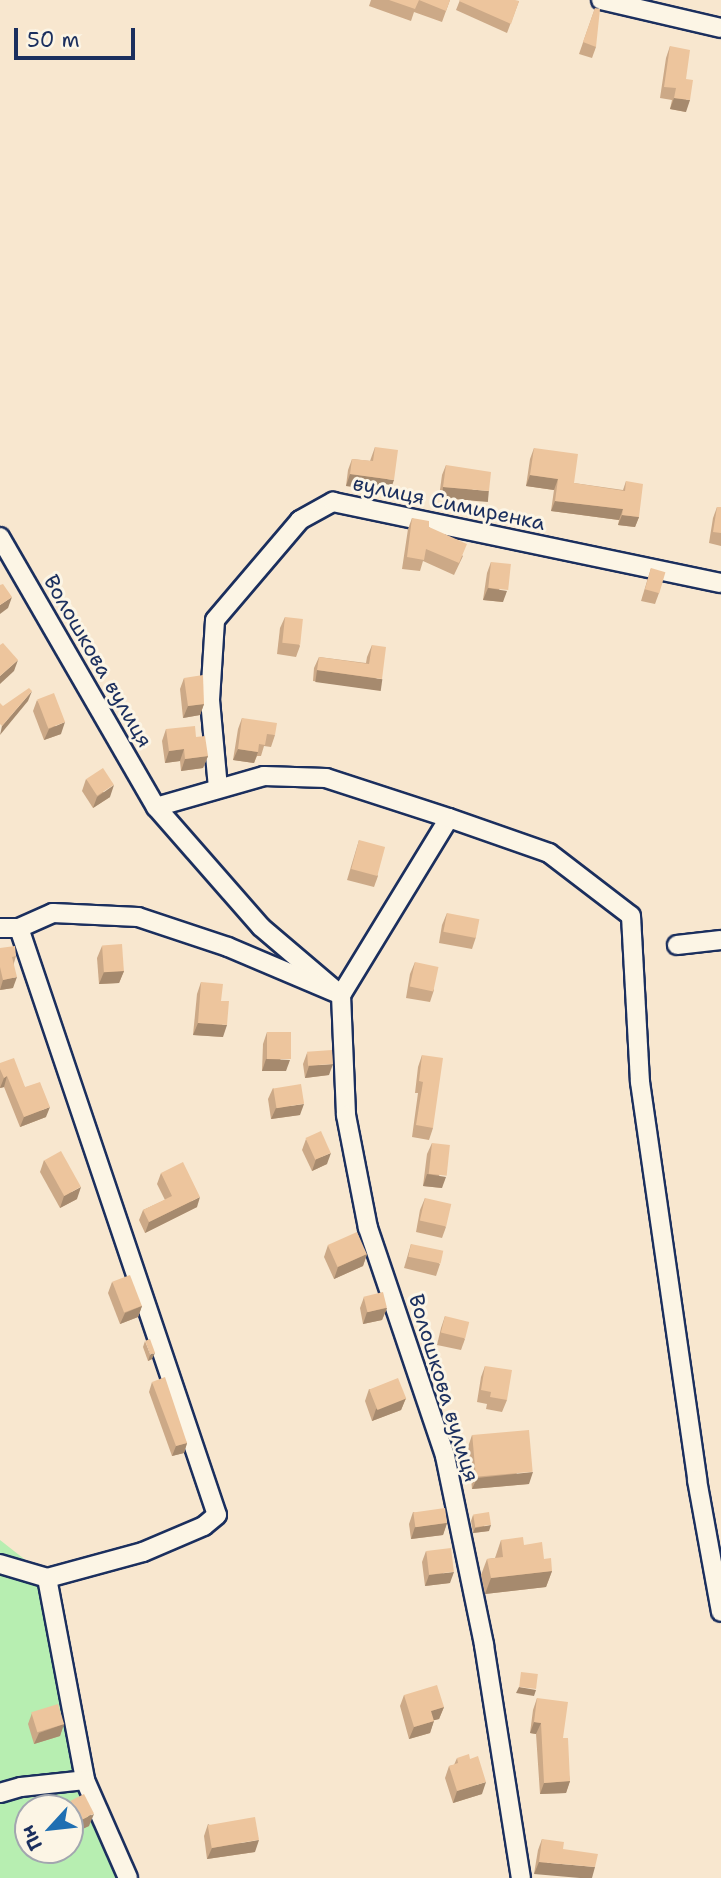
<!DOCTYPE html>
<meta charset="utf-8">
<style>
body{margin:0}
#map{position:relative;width:721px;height:1878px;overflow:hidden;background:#f8e7cf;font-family:"Shantell Sans",sans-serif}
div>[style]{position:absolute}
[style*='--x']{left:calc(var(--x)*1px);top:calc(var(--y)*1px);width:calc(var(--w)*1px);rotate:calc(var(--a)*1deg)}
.green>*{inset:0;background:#b7eeb1}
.roads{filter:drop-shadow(2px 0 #1b2f5e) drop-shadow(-2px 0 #1b2f5e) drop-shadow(0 2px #1b2f5e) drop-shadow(0 -2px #1b2f5e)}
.minor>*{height:18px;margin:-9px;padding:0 9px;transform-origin:9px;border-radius:9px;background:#fcf5e5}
.wall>*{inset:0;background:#cca987}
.shaded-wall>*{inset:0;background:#a68a6e;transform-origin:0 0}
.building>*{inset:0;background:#edc59d;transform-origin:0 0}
span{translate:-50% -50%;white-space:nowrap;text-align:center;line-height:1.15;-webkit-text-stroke:6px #fcf5e5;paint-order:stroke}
.street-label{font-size:21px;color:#1b2f5e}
.north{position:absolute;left:14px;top:1794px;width:70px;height:70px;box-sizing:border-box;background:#fcf5e5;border:2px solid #a2a6af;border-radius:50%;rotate:243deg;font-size:19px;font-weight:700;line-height:28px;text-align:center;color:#1b2f5e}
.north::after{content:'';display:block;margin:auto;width:24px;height:32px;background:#1f6fb2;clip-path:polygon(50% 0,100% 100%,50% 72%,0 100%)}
.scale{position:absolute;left:14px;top:28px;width:121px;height:32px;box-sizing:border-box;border:4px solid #1b2f5e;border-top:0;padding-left:9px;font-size:21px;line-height:24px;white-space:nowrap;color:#1b2f5e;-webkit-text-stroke:5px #fcf5e5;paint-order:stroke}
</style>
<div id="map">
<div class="green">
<div style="clip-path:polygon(evenodd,0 1540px,56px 1584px,92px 1780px,135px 1878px,0 1878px,0 1540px,28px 1808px,70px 1808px,70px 1850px,28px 1850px,28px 1808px)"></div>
</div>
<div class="roads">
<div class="minor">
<div style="--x:601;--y:0;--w:123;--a:13.1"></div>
<div style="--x:0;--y:537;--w:312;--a:60"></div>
<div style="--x:156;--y:807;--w:159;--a:48.8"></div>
<div style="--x:261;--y:927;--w:105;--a:40.4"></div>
<div style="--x:341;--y:995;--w:120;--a:87.6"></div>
<div style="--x:346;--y:1115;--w:115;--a:79"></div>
<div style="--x:368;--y:1228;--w:241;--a:71.3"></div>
<div style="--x:445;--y:1456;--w:193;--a:78.3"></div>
<div style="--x:484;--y:1645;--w:236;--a:81"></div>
<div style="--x:218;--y:788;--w:88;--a:-95.2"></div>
<div style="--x:210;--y:700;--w:80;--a:-86.4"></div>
<div style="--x:215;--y:620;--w:131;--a:-49.6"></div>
<div style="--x:300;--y:520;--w:38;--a:-29"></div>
<div style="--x:333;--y:502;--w:396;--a:11.8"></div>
<div style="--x:449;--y:818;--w:106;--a:19.3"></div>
<div style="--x:549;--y:853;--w:103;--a:37.5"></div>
<div style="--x:631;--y:916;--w:166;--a:86.9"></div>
<div style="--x:640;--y:1082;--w:402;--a:81.8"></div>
<div style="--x:697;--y:1480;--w:134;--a:79.7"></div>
<div style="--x:0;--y:928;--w:19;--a:0"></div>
<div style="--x:19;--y:928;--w:37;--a:-24"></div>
<div style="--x:53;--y:913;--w:85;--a:2.7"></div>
<div style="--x:138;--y:917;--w:95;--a:18.4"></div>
<div style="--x:228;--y:947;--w:123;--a:23"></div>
<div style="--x:341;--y:995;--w:207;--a:-58.6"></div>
<div style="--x:449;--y:818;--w:129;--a:-162"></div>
<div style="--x:326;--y:778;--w:62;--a:-178.2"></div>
<div style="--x:264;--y:776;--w:112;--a:164"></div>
<div style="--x:19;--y:928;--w:619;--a:71.36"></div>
<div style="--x:217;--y:1515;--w:17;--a:140"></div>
<div style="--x:204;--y:1526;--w:66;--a:156.9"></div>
<div style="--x:143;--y:1552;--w:99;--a:164.8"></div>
<div style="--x:47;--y:1578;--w:206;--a:79.3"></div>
<div style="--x:677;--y:945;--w:44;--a:-6.5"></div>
<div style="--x:0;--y:1564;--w:49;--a:16.6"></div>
<div style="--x:0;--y:1793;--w:22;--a:-16"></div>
<div style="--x:21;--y:1787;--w:64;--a:-6.2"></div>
<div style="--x:85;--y:1780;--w:107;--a:66.3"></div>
</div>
</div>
<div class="wall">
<div style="clip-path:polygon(371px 0,450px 0,442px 22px,414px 12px,411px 21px,369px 6px)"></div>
<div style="clip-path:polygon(460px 0,519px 1px,507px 33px,456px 10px)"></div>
<div style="clip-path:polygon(595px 8px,596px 47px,592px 58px,579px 54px)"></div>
<div style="clip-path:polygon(670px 46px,686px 79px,686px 112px,670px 109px,672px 100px,660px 98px,666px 58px)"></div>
<div style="clip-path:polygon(375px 447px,390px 491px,346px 486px,348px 470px,352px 459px,370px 461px)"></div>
<div style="clip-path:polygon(534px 448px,574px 483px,623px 490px,626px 481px,639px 517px,635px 527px,618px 525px,619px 520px,551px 511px,554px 490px,526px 486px,530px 459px)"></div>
<div style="clip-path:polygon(446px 465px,485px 501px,439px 497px,442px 475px)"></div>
<div style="clip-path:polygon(717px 507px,721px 507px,721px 546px,709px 543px,713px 518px)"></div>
<div style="clip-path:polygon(412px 518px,429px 527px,463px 556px,454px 575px,423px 561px,420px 571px,402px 569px,408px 529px)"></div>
<div style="clip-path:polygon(491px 562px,503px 602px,483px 600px,487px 573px)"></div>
<div style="clip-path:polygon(651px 568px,659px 593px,655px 604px,641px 601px)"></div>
<div style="clip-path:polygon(285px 617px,300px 646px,296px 657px,277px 654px,280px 628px)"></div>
<div style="clip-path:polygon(372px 645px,378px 690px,313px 681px,314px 668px,319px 657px,366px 663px,367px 657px)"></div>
<div style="clip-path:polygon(184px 678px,204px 704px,200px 715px,183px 718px,180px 689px)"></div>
<div style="clip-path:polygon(37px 700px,61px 734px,44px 740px,33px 711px)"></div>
<div style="clip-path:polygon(242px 718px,275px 735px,271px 747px,264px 746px,261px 756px,257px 756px,254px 763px,233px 760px,238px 729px)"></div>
<div style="clip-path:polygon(166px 729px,196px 737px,208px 756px,203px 768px,181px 771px,180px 761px,165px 763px,162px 741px)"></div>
<div style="clip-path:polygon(86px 779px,110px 797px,93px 808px,82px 791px)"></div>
<div style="clip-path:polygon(359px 840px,378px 876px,374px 887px,347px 880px)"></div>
<div style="clip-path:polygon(447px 913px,476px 937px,472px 949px,439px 943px,442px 925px)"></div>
<div style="clip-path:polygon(102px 946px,124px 971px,119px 983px,99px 984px,97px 958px)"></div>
<div style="clip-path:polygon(0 948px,16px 956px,14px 963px,13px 988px,0 990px)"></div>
<div style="clip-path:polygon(415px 962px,434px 990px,430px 1002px,406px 998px,410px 974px)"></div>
<div style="clip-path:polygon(201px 982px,221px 1001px,223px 1037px,193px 1035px,197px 994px)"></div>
<div style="clip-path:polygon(267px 1032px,286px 1071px,262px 1071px,263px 1044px)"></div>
<div style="clip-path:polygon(307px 1053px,329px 1075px,305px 1078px,303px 1064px)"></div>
<div style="clip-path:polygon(422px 1055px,433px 1128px,429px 1140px,412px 1137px,418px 1093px,415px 1093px,418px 1067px)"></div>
<div style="clip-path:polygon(0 1063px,25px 1087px,46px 1117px,20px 1127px,4px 1087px,0 1088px)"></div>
<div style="clip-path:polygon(273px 1088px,300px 1115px,271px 1119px,268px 1099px)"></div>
<div style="clip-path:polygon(306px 1139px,327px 1164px,312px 1171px,302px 1150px)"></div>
<div style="clip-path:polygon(432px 1143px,442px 1188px,423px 1186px,427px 1154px)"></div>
<div style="clip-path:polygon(44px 1160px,77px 1199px,60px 1208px,40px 1172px)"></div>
<div style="clip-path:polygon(161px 1173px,197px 1207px,145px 1233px,139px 1220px,143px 1210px,165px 1200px,157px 1184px)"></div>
<div style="clip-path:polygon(425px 1198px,446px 1227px,442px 1238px,416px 1232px,420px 1210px)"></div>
<div style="clip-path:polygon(411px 1244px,440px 1264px,436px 1276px,404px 1268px)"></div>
<div style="clip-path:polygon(328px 1245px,367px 1254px,363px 1266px,334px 1279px,324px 1257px)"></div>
<div style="clip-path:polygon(112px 1282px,142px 1306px,138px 1317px,120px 1324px,108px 1293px)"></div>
<div style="clip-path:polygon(364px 1297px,387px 1308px,382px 1320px,363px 1324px,360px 1308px)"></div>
<div style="clip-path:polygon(445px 1316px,465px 1339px,461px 1350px,437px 1345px,441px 1328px)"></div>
<div style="clip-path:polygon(145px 1341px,152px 1359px,148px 1361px,143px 1347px)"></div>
<div style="clip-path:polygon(485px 1366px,507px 1400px,502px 1412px,486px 1409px,487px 1404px,477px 1402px,481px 1377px)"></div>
<div style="clip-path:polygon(152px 1382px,187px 1443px,184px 1453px,172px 1456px,149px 1392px)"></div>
<div style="clip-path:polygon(369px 1389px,406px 1398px,401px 1410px,372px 1421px,365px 1401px)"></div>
<div style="clip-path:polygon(472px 1435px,529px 1484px,472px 1489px,468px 1447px)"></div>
<div style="clip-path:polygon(413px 1512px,447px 1523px,443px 1535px,411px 1539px,409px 1524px)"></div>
<div style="clip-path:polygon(473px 1515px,489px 1531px,473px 1533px,471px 1521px)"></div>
<div style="clip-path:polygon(501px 1540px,524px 1545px,552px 1571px,546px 1587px,485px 1594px,481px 1575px,487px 1559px,495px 1558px)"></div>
<div style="clip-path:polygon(426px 1551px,450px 1583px,425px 1586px,422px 1562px)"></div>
<div style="clip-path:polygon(404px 1695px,444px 1707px,439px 1719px,434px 1720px,430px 1733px,409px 1739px,400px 1706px)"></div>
<div style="clip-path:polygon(537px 1698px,563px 1738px,570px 1781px,566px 1793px,540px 1794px,536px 1734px,530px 1733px,533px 1710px)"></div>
<div style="clip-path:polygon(32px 1713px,64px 1724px,60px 1736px,34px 1744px,28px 1724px)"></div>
<div style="clip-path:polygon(457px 1758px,482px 1794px,453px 1803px,445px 1778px,449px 1766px,454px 1765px)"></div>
<div style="clip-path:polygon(71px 1801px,89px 1826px,76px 1832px,70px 1819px,70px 1808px,68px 1808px)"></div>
<div style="clip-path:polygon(208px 1824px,255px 1852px,207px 1859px,204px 1836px)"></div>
<div style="clip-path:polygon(542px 1839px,563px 1849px,534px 1874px,538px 1850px)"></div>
</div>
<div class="shaded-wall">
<div style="clip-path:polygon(674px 98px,690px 100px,686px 112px,670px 109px)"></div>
<div style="clip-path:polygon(350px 474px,394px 480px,390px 491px,346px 486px)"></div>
<div style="clip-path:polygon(530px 475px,558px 479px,554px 490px,526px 486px)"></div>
<div style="left:443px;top:487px;width:46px;height:11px;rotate:5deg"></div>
<div style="clip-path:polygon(555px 501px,623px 509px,619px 520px,551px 511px)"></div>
<div style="clip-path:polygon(622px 515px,639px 517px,635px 527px,618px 525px)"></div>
<div style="clip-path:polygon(488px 588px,507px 591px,503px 602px,483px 600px)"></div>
<div style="clip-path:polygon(12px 597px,8px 608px,0 614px,0 605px)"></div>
<div style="clip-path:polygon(18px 660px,14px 671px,0 684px,0 676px)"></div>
<div style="left:317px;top:670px;width:66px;height:12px;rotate:8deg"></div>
<div style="clip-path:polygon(32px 691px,28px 701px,0 735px,2px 726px)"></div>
<div style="clip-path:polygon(204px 704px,200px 715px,183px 718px,188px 706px)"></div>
<div style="clip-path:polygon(65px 722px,61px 734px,44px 740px,49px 729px)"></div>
<div style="clip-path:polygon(184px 749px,180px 761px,165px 763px,169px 751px)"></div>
<div style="clip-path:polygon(238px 749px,258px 752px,254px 763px,233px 760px)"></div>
<div style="clip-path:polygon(208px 756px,203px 768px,181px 771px,185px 759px)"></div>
<div style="clip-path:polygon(114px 785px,110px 797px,93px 808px,97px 797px)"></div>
<div style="clip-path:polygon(124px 971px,119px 983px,99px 984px,104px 972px)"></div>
<div style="clip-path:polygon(17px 977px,13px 988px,0 990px,3px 980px)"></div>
<div style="clip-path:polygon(198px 1023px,227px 1025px,223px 1037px,193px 1035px)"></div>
<div style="clip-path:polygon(266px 1059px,290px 1060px,286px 1071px,262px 1071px)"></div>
<div style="clip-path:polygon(333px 1064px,329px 1075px,305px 1078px,309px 1066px)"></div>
<div style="clip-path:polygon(7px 1076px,4px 1087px,0 1088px,4px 1078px)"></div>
<div style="clip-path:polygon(304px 1104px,300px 1115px,271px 1119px,276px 1108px)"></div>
<div style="clip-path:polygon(50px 1107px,46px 1117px,20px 1127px,24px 1117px)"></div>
<div style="clip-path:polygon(331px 1153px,327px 1164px,312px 1171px,316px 1159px)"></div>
<div style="clip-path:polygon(427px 1174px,446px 1177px,442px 1188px,423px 1186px)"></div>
<div style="clip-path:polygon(81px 1187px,77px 1199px,60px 1208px,64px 1196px)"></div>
<div style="clip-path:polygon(200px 1197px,197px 1207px,145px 1233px,149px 1222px)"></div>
<div style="clip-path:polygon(367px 1254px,363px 1266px,334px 1279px,338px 1267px)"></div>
<div style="clip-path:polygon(142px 1306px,138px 1317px,120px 1324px,125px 1313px)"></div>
<div style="clip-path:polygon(387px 1308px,382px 1320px,363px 1324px,367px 1312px)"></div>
<div style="clip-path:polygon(155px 1353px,152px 1359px,148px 1361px,150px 1355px)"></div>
<div style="clip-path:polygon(406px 1398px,401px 1410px,372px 1421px,376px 1409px)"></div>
<div style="clip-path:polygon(187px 1443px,184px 1453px,172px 1456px,176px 1446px)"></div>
<div style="clip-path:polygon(533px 1472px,529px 1484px,472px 1489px,477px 1478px)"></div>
<div style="clip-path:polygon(447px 1523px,443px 1535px,411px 1539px,415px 1527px)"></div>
<div style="clip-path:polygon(491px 1525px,489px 1531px,473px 1533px,475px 1528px)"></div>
<div style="clip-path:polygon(552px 1571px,546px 1587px,485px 1594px,491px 1578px)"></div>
<div style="clip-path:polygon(454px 1572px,450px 1583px,425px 1586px,429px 1575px)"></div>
<div style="clip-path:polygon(519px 1687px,536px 1690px,534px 1696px,516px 1693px)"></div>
<div style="clip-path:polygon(444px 1707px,439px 1719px,427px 1722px,431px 1711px)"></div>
<div style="clip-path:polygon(434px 1721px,430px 1733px,409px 1739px,414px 1727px)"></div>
<div style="clip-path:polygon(534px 1722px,541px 1723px,536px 1734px,530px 1733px)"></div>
<div style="clip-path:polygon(64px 1724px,60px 1736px,34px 1744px,39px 1733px)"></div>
<div style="clip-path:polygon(570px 1781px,566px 1793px,540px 1794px,544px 1783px)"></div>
<div style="clip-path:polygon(486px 1782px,482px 1794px,453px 1803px,457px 1791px)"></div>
<div style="clip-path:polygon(94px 1814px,89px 1826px,76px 1832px,80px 1820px)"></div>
<div style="clip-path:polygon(259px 1840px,255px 1852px,207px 1859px,212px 1848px)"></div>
<div style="clip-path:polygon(539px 1862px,595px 1867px,592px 1878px,580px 1878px,534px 1874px)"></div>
</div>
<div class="building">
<div style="clip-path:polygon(389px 0,450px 0,446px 11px,419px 0,415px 9px)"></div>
<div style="clip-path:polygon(460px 0,515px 0,519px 1px,511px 24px,459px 1px)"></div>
<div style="clip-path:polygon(595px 8px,600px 9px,596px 47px,583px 42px)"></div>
<div style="clip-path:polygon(670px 46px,690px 50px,686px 79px,693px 80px,690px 100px,674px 98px,676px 88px,664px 87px)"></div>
<div style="clip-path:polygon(375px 447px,398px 450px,394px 480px,350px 474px,352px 459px,373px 461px)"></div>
<div style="clip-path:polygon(534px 448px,578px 454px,574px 483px,625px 491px,626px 481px,643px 484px,639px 517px,622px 515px,623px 509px,555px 501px,558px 479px,530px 475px)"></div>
<div style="clip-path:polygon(446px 465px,491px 472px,489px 491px,443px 487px)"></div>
<div style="clip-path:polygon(717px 507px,721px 507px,721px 533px,713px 532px)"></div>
<div style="clip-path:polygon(412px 518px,429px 521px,429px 527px,467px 544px,459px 563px,426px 549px,424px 560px,407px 557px)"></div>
<div style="left:491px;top:562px;width:20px;height:26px;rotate:6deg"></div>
<div style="left:651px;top:568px;width:15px;height:22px;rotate:16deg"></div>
<div style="clip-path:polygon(3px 584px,12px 597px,0 605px,0 585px)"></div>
<div style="left:285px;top:617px;width:18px;height:26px;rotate:6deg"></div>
<div style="clip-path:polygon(3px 643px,18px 660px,0 676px,0 645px)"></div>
<div style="clip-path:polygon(372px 645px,386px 647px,382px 679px,317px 670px,319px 657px,369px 664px)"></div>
<div style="clip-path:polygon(203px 675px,204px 704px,188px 706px,184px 678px)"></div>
<div style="clip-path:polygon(29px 688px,32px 691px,2px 726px,0 724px,0 703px,3px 706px)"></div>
<div style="left:54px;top:693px;width:31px;height:18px;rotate:69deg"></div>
<div style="clip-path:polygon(242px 718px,277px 723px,275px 735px,267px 734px,265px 745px,259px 744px,258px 752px,238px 749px)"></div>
<div style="clip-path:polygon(195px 726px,196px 737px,205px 736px,208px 756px,185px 759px,184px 749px,169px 751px,166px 729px)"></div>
<div style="left:103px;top:768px;width:20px;height:20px;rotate:57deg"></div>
<div style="left:359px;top:840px;width:27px;height:30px;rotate:15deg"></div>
<div style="left:447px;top:913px;width:33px;height:19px;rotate:11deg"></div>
<div style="left:122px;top:944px;width:27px;height:20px;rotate:86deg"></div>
<div style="clip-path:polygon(15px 946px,16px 956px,12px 957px,17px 977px,3px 980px,0 967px,0 948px)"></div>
<div style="left:415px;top:962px;width:24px;height:25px;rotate:12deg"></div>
<div style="clip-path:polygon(201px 982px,223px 984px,221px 1001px,229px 1001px,227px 1025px,198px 1023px)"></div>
<div style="left:267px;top:1032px;width:24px;height:27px"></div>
<div style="left:332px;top:1050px;width:14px;height:25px;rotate:86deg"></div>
<div style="clip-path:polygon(422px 1055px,443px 1058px,433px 1128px,416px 1125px,423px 1082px,419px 1081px)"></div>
<div style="clip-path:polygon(14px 1058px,25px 1087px,40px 1082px,50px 1107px,24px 1117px,7px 1076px,4px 1078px,0 1069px,0 1063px)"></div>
<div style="left:301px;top:1084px;width:20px;height:28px;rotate:81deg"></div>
<div style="left:321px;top:1131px;width:24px;height:17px;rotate:66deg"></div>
<div style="left:432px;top:1143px;width:18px;height:31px;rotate:6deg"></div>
<div style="left:61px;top:1151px;width:41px;height:19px;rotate:61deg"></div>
<div style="clip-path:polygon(183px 1162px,200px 1197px,149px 1222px,143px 1210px,172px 1196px,161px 1173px)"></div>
<div style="left:425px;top:1198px;width:27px;height:23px;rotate:13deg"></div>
<div style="left:357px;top:1232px;width:24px;height:32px;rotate:66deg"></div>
<div style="left:411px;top:1244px;width:33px;height:13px;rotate:12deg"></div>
<div style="left:130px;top:1275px;width:33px;height:19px;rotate:69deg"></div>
<div style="left:383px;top:1292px;width:16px;height:20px;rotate:76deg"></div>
<div style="left:445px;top:1316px;width:25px;height:17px;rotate:14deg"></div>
<div style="left:150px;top:1339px;width:15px;height:5px;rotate:70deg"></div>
<div style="clip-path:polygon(485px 1366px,512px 1370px,507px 1400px,490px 1397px,491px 1392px,481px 1390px)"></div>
<div style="clip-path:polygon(165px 1377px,187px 1443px,176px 1446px,152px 1382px)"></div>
<div style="left:398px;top:1378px;width:22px;height:31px;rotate:68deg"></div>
<div style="left:529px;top:1430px;width:42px;height:57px;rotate:85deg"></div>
<div style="left:445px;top:1508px;width:15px;height:32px;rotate:82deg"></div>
<div style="left:489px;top:1512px;width:13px;height:16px;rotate:81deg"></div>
<div style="clip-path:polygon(523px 1537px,524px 1545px,542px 1542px,544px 1559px,551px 1558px,552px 1571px,491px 1578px,487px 1559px,503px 1557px,501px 1540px)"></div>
<div style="left:451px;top:1548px;width:24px;height:25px;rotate:83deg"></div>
<div style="left:521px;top:1672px;width:17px;height:15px;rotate:7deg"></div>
<div style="clip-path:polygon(437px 1685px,444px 1707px,431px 1711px,434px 1721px,414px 1727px,404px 1695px)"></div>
<div style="clip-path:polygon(537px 1698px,568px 1702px,563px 1738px,568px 1738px,570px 1781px,544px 1783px,541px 1723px,534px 1722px)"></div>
<div style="left:58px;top:1704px;width:21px;height:28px;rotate:73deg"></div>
<div style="clip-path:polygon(469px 1754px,470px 1759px,478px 1756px,486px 1782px,457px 1791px,449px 1766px,458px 1763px,457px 1758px)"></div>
<div style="left:84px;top:1794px;width:22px;height:15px;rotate:63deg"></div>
<div style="left:255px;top:1817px;width:23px;height:48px;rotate:80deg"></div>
<div style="clip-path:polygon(542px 1839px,564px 1842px,563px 1849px,598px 1854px,595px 1867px,539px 1862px)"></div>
</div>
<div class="street-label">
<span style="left:449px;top:503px;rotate:12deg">вулиця Симиренка</span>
<span style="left:98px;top:661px;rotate:60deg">Волошкова вулиця</span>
<span style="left:444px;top:1388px;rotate:73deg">Волошкова вулиця</span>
</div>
<div class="north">Пн</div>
<div class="scale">50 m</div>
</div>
